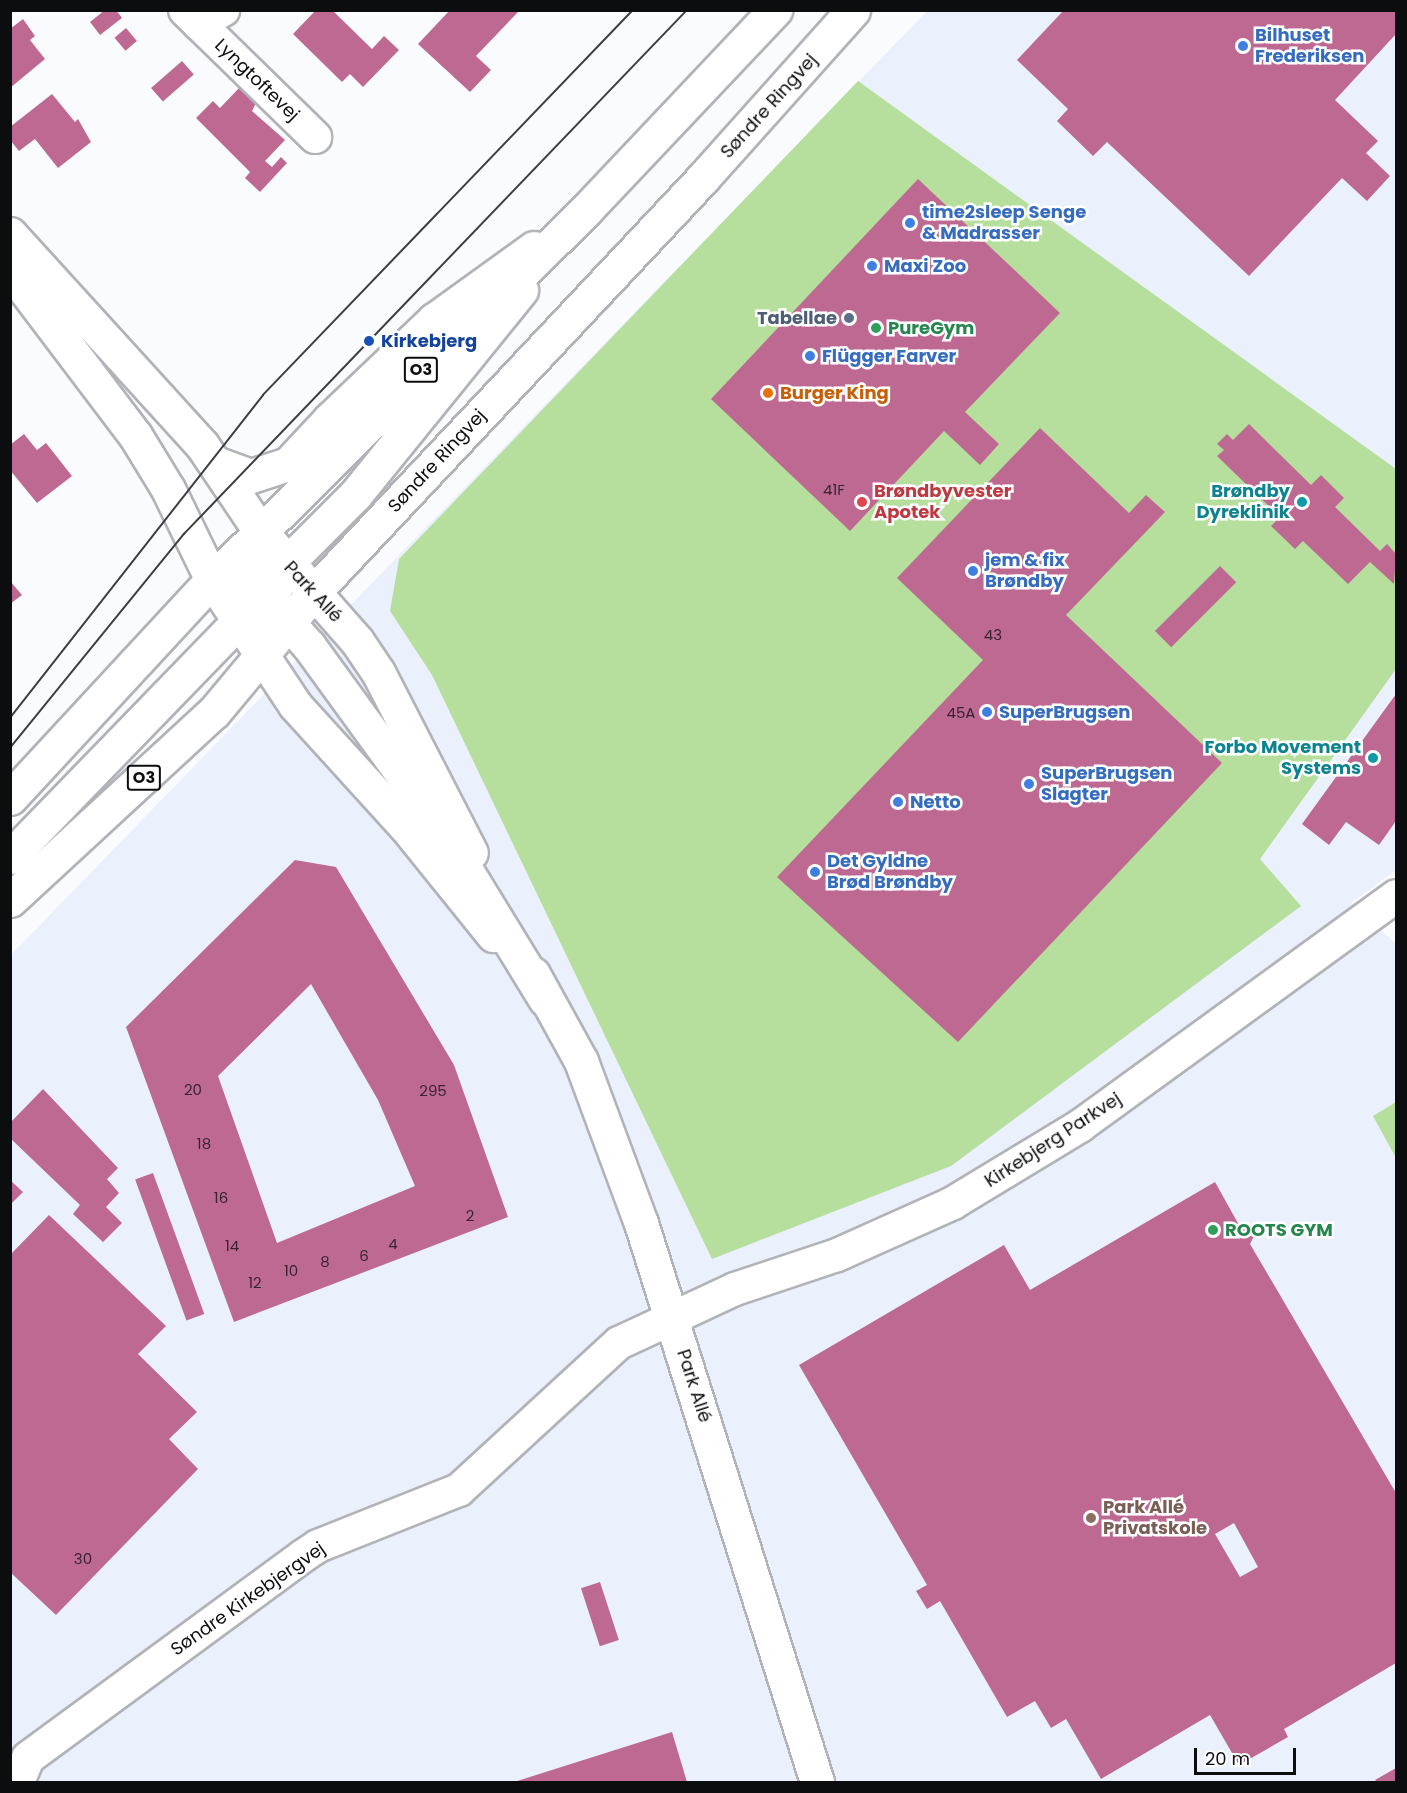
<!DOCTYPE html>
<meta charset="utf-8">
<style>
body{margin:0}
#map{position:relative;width:1407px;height:1793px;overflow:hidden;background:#fafbff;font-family:Poppins,sans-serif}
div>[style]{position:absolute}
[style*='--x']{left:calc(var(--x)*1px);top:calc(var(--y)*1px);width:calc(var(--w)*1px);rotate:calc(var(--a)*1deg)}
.built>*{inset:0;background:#eaf0fc}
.green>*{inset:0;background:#b6de9d}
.building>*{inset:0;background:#be6991;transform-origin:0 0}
.roads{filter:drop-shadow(2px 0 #b1b3b8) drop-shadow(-2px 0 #b1b3b8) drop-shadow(0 2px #b1b3b8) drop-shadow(0 -2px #b1b3b8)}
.street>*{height:32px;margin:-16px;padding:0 16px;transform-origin:16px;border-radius:16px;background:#fff}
.secondary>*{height:33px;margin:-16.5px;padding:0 16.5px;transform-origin:16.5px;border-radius:16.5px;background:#fff}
.primary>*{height:33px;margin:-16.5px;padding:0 16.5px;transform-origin:16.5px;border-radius:16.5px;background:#fff}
.tram>*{height:1.5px;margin:-0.75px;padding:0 0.75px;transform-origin:0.75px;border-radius:0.75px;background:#3d3e40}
.dots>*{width:16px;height:16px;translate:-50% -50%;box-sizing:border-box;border:3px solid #fff;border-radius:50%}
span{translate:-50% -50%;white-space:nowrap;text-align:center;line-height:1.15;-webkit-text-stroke:5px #fff;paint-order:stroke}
.number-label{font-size:15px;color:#382430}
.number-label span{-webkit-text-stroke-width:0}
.shield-label span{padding:2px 4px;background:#fff;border:2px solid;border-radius:4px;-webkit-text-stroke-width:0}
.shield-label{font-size:16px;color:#0c0d0f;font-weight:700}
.shop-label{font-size:18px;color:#366cbe;font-weight:700}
.left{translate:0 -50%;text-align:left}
.street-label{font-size:18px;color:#0c0d0f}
.service-label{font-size:18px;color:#4e5e75;font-weight:700}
.right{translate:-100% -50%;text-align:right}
.leisure-label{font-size:18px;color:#27864d;font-weight:700}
.transit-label{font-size:18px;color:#164399;font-weight:700}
.food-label{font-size:18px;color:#c56008;font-weight:700}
.health-label{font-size:18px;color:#be3a42;font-weight:700}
.culture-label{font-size:18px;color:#0d838f;font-weight:700}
.education-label{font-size:18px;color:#785e54;font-weight:700}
.frame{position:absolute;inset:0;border:12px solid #0c0d0f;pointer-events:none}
.scale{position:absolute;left:1194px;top:1748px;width:102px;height:27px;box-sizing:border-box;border:3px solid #0c0d0f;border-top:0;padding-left:8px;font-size:18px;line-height:21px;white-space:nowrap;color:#0c0d0f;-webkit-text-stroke:4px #fff;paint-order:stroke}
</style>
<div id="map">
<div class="built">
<div style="clip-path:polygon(927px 11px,1396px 11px,1396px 870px,1351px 903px,1396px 944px,1396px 1782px,11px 1782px,10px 956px)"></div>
</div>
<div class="green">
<div style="clip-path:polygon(858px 81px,1396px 469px,1396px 669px,1260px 859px,1301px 906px,951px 1166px,712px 1259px,432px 675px,390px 611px,399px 559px)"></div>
<div style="clip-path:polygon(1396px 1102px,1396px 1158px,1373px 1116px)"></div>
</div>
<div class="building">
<div style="clip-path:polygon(105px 10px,116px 10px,122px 18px,100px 35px,90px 22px)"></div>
<div style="clip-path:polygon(316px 10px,332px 10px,372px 49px,384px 36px,399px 50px,363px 87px,350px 74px,342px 82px,293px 34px)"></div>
<div style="clip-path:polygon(450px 10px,518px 12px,476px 56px,491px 70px,470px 92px,418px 44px)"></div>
<div style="clip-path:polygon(1064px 10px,1396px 10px,1396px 34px,1335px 100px,1378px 141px,1366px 153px,1390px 176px,1367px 201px,1342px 178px,1249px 276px,1107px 142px,1093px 156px,1057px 121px,1068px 109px,1017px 60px)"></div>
<div style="clip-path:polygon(23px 19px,35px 36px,30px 40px,45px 59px,10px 88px,10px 29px)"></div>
<div style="left:126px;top:28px;width:17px;height:15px;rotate:50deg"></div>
<div style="left:182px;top:61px;width:18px;height:41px;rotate:49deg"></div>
<div style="clip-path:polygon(240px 87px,256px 103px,252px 111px,285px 140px,265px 161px,272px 167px,281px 157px,287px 163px,260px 192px,245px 178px,250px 172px,196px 118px,213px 101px,220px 108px)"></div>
<div style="clip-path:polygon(52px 94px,75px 122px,78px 119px,91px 142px,58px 168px,35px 139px,19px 151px,10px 140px,10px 127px)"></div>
<div style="clip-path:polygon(918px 179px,1060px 313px,965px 412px,999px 444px,980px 465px,944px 431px,850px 531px,711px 399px)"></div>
<div style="clip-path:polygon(1249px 424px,1311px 485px,1321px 475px,1344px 498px,1335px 507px,1380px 551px,1387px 544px,1396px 554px,1394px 584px,1370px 562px,1348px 584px,1303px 541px,1295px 549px,1271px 526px,1280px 517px,1217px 456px,1224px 450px,1217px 444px,1227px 434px,1233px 440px)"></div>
<div style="clip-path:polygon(1040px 428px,1129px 513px,1146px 495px,1165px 512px,1066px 615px,1222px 763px,958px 1042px,777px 877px,983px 660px,897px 578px)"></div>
<div style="clip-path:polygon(24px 434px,37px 450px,46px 443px,72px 476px,37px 503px,10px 470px,10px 445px)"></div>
<div style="left:1220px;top:566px;width:23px;height:92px;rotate:45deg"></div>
<div style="clip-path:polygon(10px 581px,22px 595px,10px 604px)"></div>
<div style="clip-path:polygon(1396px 694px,1396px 821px,1379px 845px,1346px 822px,1329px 845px,1302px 824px)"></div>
<div style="clip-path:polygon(evenodd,295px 860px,336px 867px,454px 1065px,508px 1217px,234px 1322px,126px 1027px,295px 860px,311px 984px,378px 1100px,415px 1186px,277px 1243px,218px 1076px,311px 984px)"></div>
<div style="clip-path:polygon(43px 1089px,118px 1168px,107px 1179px,119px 1193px,106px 1207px,122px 1223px,103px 1242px,73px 1214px,80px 1205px,10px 1138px,10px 1123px)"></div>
<div style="left:153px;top:1173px;width:150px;height:19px;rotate:70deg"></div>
<div style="clip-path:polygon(10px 1180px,23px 1192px,10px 1205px)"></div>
<div style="clip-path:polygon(evenodd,1215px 1182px,1239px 1225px,1248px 1224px,1252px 1228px,1255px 1234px,1250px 1244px,1396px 1493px,1396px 1663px,1284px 1729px,1288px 1737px,1239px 1765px,1210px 1715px,1101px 1779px,1066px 1719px,1051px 1728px,1035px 1701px,1007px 1717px,940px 1601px,927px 1609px,916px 1591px,927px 1585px,799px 1365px,1004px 1245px,1030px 1290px,1215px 1182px,1234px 1523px,1258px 1567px,1240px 1577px,1215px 1534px,1234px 1523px)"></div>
<div style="clip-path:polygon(49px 1215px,166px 1326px,138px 1354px,197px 1412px,169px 1439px,198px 1469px,56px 1615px,10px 1572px,10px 1255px)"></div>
<div style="left:600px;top:1582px;width:61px;height:20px;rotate:72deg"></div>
<div style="clip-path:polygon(672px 1732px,687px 1782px,514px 1782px)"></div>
<div style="clip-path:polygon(1396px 1768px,1396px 1782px,1377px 1782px,1375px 1780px)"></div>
</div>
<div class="roads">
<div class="street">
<div style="--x:185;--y:10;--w:182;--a:44.3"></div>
<div style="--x:199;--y:24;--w:28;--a:-30"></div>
<div style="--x:18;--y:1782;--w:26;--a:-67"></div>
<div style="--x:28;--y:1758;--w:341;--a:-36.3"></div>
<div style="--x:303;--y:1556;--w:18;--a:-34"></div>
<div style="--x:318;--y:1546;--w:152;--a:-21.7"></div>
<div style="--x:459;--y:1490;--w:217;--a:-42.6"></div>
<div style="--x:619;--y:1343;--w:128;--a:-25"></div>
<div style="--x:735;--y:1289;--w:108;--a:-18.4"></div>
<div style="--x:837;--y:1255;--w:127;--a:-24.1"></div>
<div style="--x:953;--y:1203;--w:149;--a:-31.2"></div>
<div style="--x:1080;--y:1126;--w:391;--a:-36"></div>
</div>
<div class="secondary">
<div style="--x:10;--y:234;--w:285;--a:47.7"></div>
<div style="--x:202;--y:445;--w:104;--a:56"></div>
<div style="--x:260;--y:531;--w:147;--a:48.6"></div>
<div style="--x:357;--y:641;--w:37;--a:56"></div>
<div style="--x:378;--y:672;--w:203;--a:62.8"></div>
<div style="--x:10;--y:270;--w:207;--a:52.9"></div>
<div style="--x:135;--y:435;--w:63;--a:58.6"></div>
<div style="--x:168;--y:489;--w:101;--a:64.2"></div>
<div style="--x:212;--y:580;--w:150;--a:56.4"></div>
<div style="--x:295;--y:705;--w:165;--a:47.7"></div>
<div style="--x:406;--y:827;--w:139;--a:51.1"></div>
<div style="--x:215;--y:463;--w:38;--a:20"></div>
<div style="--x:251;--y:476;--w:39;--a:-18"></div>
<div style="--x:288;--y:464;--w:62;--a:-47"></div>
<div style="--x:330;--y:419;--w:144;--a:-43.6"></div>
<div style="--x:434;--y:320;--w:123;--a:-35.8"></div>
<div style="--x:260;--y:655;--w:55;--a:-80.5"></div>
<div style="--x:269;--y:601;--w:41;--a:-65.3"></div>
<div style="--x:286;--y:564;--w:98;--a:-45"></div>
<div style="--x:355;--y:495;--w:264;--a:-51"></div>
<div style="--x:10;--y:857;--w:326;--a:-45.9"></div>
<div style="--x:237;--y:623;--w:36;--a:-69"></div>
<div style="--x:250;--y:589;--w:59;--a:-80.2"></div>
<div style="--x:533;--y:974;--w:99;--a:61.1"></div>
<div style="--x:581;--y:1061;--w:173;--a:69.7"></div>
<div style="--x:641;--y:1223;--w:586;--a:72.52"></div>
</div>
<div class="primary">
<div style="--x:212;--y:580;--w:39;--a:13"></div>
<div style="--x:250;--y:589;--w:22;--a:32"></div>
<div style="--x:269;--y:601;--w:60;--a:48.4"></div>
<div style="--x:309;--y:646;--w:216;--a:54"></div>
<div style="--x:436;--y:821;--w:209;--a:58.5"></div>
<div style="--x:10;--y:798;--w:297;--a:-47.2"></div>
<div style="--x:212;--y:580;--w:525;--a:-44.69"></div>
<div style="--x:585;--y:211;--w:277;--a:-46.6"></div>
<div style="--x:10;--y:900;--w:277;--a:-42.7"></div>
<div style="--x:214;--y:712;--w:156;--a:-50.2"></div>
<div style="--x:314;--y:592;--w:568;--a:-46.78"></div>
<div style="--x:703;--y:178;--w:225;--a:-48.2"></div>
</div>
</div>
<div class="tram">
<div style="--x:10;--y:718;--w:410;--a:-51.9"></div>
<div style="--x:263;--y:395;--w:534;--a:-46.14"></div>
<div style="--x:10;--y:748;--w:276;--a:-50.9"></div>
<div style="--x:184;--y:534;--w:726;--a:-46.17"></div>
</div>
<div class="dots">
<div style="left:1243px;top:46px;background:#3f7fe0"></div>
<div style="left:910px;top:223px;background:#3f7fe0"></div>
<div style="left:872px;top:266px;background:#3f7fe0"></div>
<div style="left:849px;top:318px;background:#5c6f8a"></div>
<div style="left:876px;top:328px;background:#2e9e5b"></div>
<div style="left:369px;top:341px;background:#1a4fb4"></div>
<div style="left:810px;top:356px;background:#3f7fe0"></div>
<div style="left:768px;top:393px;background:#e8710a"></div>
<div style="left:862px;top:502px;background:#e0444e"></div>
<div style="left:1302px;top:502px;background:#0f9aa8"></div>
<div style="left:973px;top:571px;background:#3f7fe0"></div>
<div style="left:987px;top:712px;background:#3f7fe0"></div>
<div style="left:1373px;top:758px;background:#0f9aa8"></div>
<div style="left:1029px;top:784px;background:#3f7fe0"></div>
<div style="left:898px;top:802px;background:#3f7fe0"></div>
<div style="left:815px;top:872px;background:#3f7fe0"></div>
<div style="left:1213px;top:1230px;background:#2e9e5b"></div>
<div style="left:1091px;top:1518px;background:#8d6e63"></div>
</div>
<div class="number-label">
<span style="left:834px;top:490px">41F</span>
<span style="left:993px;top:635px">43</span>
<span style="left:961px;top:713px">45A</span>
<span style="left:193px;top:1090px">20</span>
<span style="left:433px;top:1091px">295</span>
<span style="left:204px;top:1144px">18</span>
<span style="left:221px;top:1198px">16</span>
<span style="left:470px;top:1216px">2</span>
<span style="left:393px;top:1244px">4</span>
<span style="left:232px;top:1246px">14</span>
<span style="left:364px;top:1256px">6</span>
<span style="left:325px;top:1262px">8</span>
<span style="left:291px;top:1271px">10</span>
<span style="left:255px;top:1283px">12</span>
<span style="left:83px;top:1559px">30</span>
</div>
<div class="shield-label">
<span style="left:421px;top:370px">O3</span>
<span style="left:144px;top:778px">O3</span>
</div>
<div class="shop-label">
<span class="left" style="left:1255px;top:46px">Bilhuset<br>Frederiksen</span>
<span class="left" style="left:922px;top:223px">time2sleep Senge<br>&amp; Madrasser</span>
<span class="left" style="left:884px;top:266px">Maxi Zoo</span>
<span class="left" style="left:822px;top:356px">Flügger Farver</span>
<span class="left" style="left:985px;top:571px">jem &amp; fix<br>Brøndby</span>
<span class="left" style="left:999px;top:712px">SuperBrugsen</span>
<span class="left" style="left:1041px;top:784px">SuperBrugsen<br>Slagter</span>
<span class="left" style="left:910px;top:802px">Netto</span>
<span class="left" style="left:827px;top:872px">Det Gyldne<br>Brød Brøndby</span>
</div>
<div class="street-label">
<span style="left:257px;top:80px;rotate:44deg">Lyngtoftevej</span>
<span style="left:769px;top:106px;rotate:-48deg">Søndre Ringvej</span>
<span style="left:437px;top:461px;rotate:-47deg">Søndre Ringvej</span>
<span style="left:313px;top:592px;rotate:47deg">Park Allé</span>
<span style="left:1053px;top:1140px;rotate:-33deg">Kirkebjerg Parkvej</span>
<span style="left:694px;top:1386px;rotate:72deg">Park Allé</span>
<span style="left:248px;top:1599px;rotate:-35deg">Søndre Kirkebjergvej</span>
</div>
<div class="service-label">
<span class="right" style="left:837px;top:318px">Tabellae</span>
</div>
<div class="leisure-label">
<span class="left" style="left:888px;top:328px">PureGym</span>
<span class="left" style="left:1225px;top:1230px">ROOTS GYM</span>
</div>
<div class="transit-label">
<span class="left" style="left:381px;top:341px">Kirkebjerg</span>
</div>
<div class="food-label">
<span class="left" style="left:780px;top:393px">Burger King</span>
</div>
<div class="health-label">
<span class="left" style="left:874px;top:502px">Brøndbyvester<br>Apotek</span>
</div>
<div class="culture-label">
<span class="right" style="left:1290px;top:502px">Brøndby<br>Dyreklinik</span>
<span class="right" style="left:1361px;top:758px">Forbo Movement<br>Systems</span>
</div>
<div class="education-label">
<span class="left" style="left:1103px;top:1518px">Park Allé<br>Privatskole</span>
</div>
<div class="frame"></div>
<div class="scale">20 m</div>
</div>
